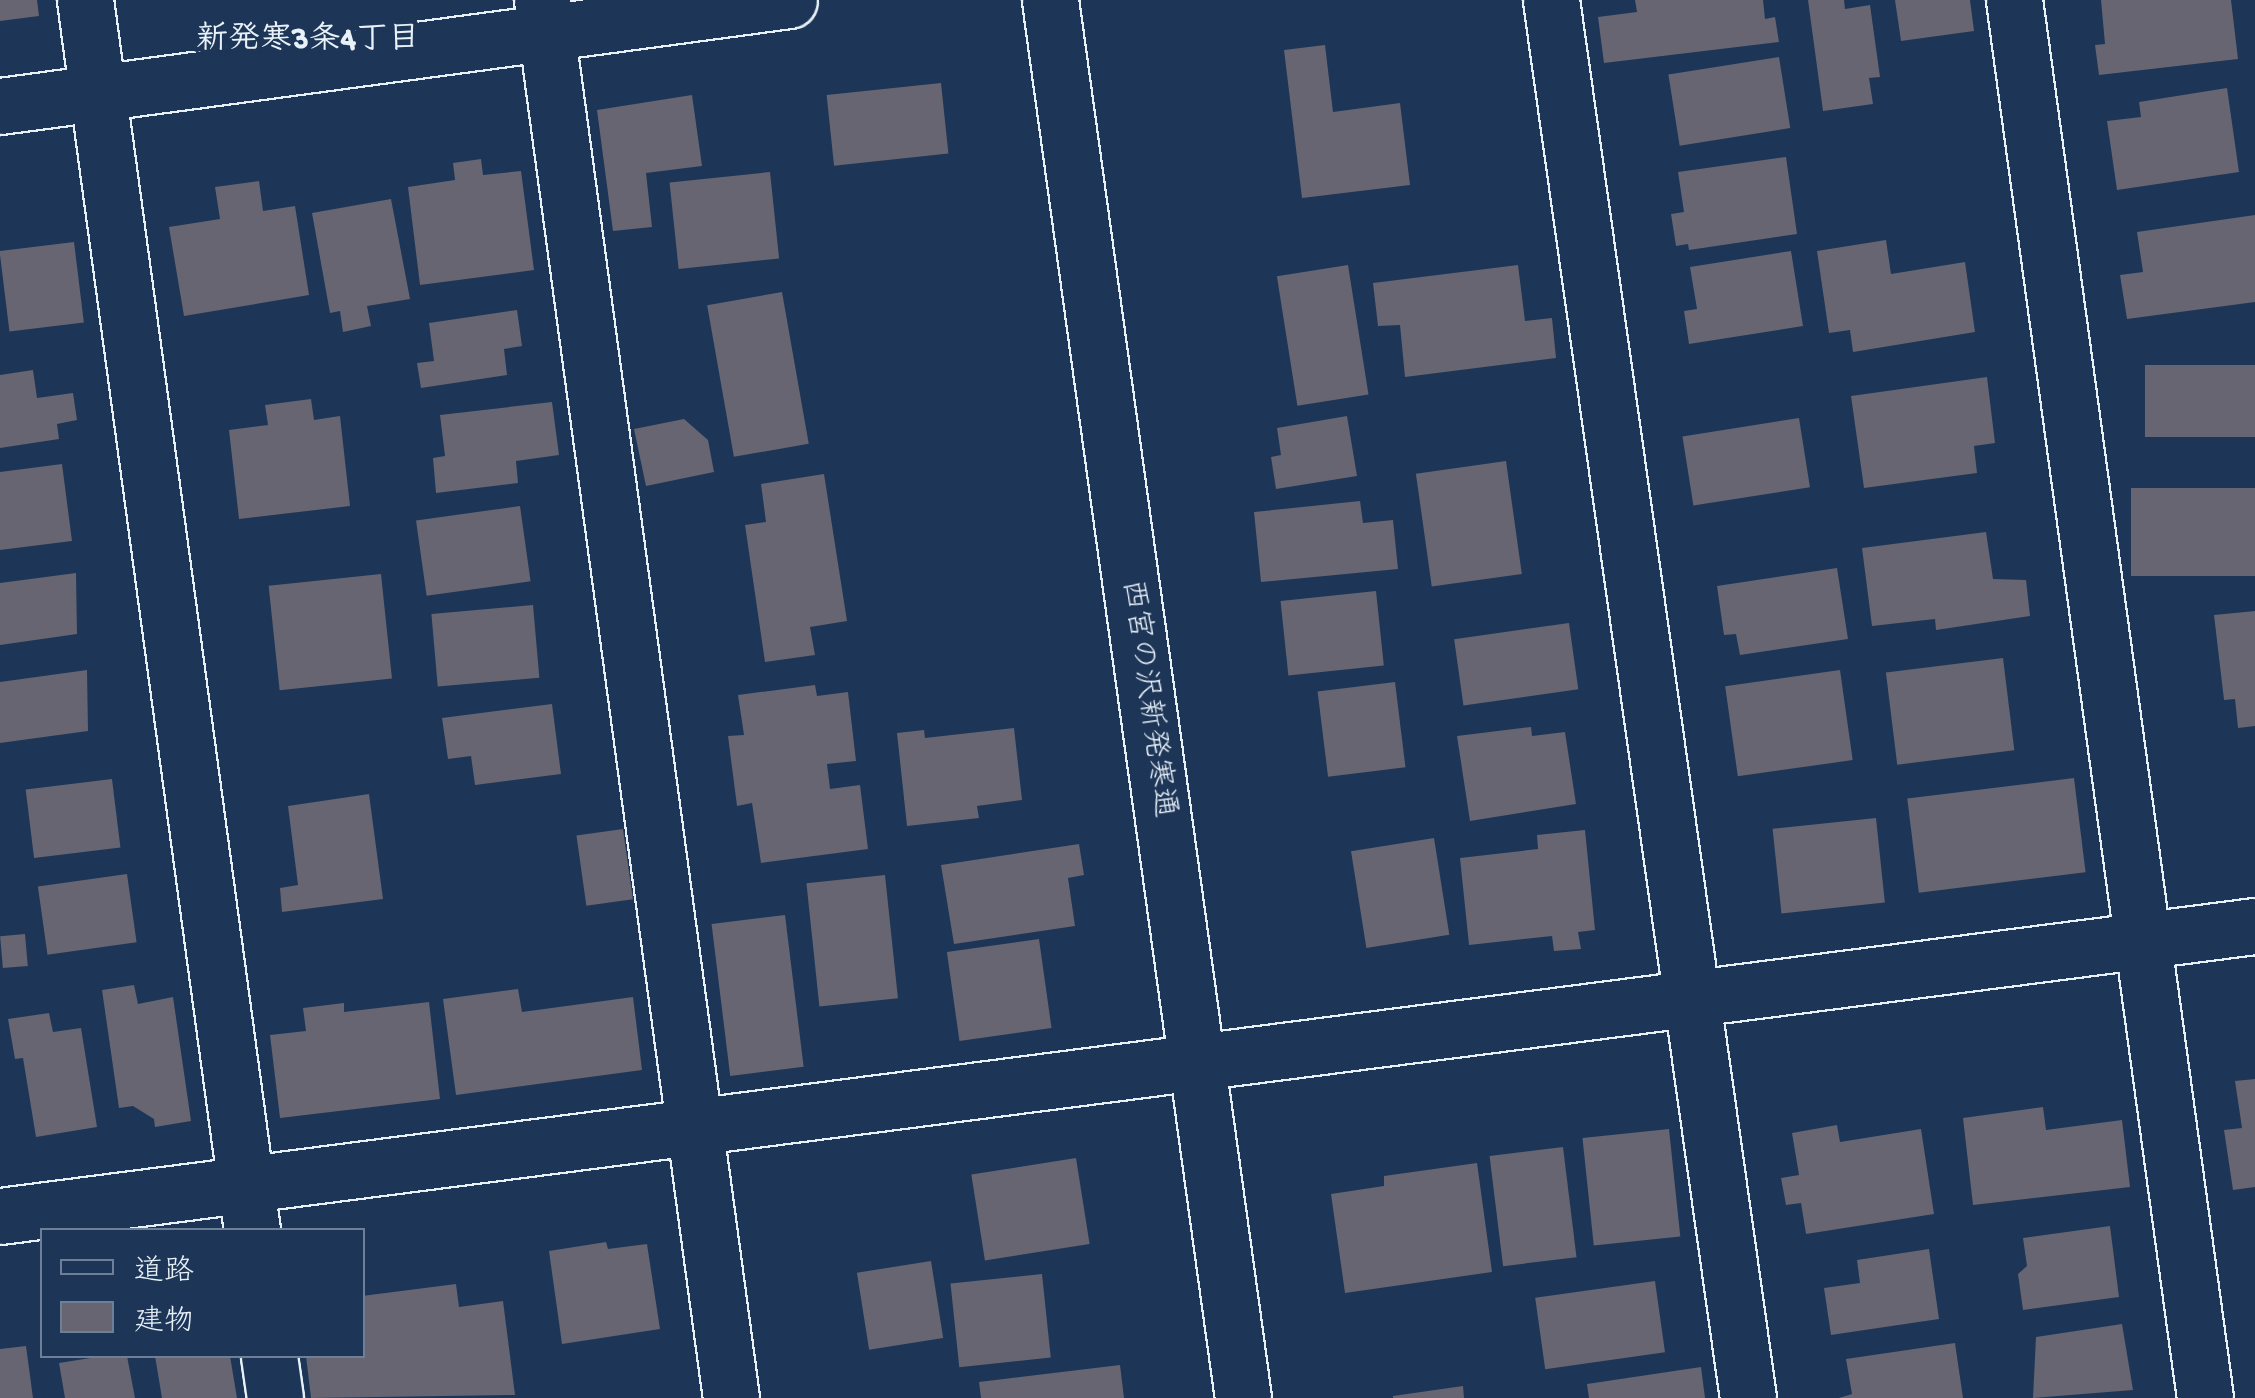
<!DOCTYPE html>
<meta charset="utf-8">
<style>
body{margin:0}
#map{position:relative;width:2255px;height:1398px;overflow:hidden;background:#1d3557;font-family:"Gochi Hand","Klee One",sans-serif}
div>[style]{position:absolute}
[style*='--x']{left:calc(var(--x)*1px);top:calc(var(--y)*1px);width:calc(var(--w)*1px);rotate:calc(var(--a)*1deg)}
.building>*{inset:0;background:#666571;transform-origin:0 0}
.roads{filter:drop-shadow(2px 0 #e8f1f8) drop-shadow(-2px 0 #e8f1f8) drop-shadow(0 2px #e8f1f8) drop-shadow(0 -2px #e8f1f8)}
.street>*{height:55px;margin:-27.5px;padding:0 27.5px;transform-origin:27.5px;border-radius:27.5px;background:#1d3557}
.secondary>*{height:55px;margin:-27.5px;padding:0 27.5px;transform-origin:27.5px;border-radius:27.5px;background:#1d3557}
span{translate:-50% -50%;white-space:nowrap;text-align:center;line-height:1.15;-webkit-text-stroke:10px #1d3557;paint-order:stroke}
.street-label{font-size:30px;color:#e8f1f8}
.neighbourhood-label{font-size:32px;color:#e8f1f8;font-weight:700}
.legend{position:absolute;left:40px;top:1228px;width:325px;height:130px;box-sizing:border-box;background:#1d3557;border:2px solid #6e8097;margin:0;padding:12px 18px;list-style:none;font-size:30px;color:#e8f1f8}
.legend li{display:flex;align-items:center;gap:20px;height:50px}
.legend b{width:50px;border:2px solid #6e8097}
</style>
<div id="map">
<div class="building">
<div style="clip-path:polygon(0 0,37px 0,39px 16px,0 21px)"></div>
<div style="clip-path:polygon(1635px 0,1763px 0,1765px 19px,1775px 17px,1779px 42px,1604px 63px,1598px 17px,1637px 12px)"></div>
<div style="clip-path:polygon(1808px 0,1844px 0,1845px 9px,1870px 5px,1880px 77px,1869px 78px,1873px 104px,1823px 111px)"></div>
<div style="clip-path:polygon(1895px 0,1970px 0,1974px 31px,1901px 41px)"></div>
<div style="clip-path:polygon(2101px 0,2231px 0,2238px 59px,2099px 75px,2095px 45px,2105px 44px)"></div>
<div style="clip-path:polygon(1325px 45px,1333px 112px,1400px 103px,1410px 185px,1302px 198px,1284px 50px)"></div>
<div style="left:1779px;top:57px;width:72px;height:112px;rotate:81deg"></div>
<div style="left:941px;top:83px;width:71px;height:115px;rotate:84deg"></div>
<div style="clip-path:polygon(2227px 88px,2239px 172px,2117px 190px,2107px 121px,2141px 117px,2139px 102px)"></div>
<div style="clip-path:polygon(692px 95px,702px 166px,646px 173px,652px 227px,613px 231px,597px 110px)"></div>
<div style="clip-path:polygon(1786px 157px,1797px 234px,1689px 250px,1688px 244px,1676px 246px,1671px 214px,1684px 212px,1678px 172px)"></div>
<div style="clip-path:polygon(481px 159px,483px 175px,521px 171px,534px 270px,420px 285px,408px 187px,455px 180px,453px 163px)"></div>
<div style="left:770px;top:172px;width:87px;height:101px;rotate:84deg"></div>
<div style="clip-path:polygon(259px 181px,263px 211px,295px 206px,309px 295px,184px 316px,169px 227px,220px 219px,215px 187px)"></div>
<div style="clip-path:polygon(391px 199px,410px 299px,367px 306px,371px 326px,343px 332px,340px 311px,330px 313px,312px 213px)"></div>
<div style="clip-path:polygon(2255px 215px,2255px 302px,2127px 319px,2120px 275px,2143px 272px,2137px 232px)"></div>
<div style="clip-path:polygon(1886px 240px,1891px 274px,1965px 262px,1975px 332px,1853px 352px,1850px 330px,1829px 333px,1817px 251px)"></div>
<div style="left:74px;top:242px;width:81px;height:75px;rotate:83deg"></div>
<div style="clip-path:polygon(1791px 251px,1803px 326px,1689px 344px,1684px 311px,1697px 309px,1690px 267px)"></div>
<div style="left:1348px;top:265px;width:131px;height:72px;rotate:81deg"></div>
<div style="clip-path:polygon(1518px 265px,1525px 321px,1552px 318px,1556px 358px,1405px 377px,1400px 325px,1378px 326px,1373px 283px)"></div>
<div style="left:782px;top:292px;width:154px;height:76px;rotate:80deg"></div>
<div style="clip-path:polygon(517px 310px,522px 346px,504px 349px,507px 375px,421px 388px,417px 363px,434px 361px,429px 323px)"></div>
<div style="left:2255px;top:365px;width:72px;height:110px;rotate:90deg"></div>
<div style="clip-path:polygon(33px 370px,37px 398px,73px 393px,77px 420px,57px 424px,59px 439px,0 448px,0 375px)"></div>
<div style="clip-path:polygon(1987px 377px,1995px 443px,1974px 446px,1977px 473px,1864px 488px,1851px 396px)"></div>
<div style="clip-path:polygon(311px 399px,314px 420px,340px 416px,350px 506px,239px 519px,229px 430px,268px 425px,265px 405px)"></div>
<div style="clip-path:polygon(552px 402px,559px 455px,516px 461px,518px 483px,436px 493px,433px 458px,445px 456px,440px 415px)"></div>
<div style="clip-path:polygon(1347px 416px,1357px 476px,1276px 489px,1271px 457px,1281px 455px,1277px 428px)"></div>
<div style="left:1799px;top:418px;width:70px;height:118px;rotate:81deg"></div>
<div style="clip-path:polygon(684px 419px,708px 440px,714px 472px,646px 486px,634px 429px)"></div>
<div style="left:1506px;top:461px;width:114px;height:91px;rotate:82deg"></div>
<div style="clip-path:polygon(62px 464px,72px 541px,0 550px,0 472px)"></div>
<div style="clip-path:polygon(824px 474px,847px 621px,810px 627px,815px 655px,765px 662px,745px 525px,766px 522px,761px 484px)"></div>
<div style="left:2255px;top:488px;width:88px;height:124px;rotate:90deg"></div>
<div style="clip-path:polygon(1360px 501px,1363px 523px,1393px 520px,1398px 569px,1261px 582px,1254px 512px)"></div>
<div style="left:520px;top:506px;width:76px;height:105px;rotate:82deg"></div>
<div style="clip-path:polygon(1986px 532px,1993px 579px,2026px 580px,2030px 616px,1936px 630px,1935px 619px,1872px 626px,1862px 548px)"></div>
<div style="clip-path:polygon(1837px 568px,1848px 639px,1740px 655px,1736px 634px,1724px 635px,1717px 586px)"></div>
<div style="clip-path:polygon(76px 573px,77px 634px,0 645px,0 583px)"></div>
<div style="left:381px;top:574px;width:105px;height:113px;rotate:84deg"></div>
<div style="left:1376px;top:591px;width:75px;height:96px;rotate:84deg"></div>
<div style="left:533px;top:605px;width:73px;height:102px;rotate:85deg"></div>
<div style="clip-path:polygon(2255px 611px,2255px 726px,2238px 728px,2235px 699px,2224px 700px,2214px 615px)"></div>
<div style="left:1569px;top:623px;width:67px;height:116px;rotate:82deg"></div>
<div style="left:2003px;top:658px;width:93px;height:118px;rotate:83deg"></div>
<div style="clip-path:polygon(87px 670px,88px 731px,0 743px,0 682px)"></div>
<div style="left:1840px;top:670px;width:91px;height:116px;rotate:82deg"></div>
<div style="left:1395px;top:682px;width:86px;height:78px;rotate:83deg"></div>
<div style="clip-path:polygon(815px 685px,817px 696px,848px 692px,856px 761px,827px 764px,830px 789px,860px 785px,868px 849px,761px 863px,752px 803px,737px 806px,728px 736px,744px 735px,738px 695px)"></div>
<div style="clip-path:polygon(552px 704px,561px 774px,475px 785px,471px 756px,448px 759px,442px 718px)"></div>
<div style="clip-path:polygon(1531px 727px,1532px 736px,1565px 732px,1576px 804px,1470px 821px,1457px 736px)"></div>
<div style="clip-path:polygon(1014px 728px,1022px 800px,977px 806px,979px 818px,907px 826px,897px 733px,924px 730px,925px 738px)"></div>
<div style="left:2074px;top:778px;width:95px;height:168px;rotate:83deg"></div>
<div style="left:112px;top:779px;width:69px;height:87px;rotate:83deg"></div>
<div style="clip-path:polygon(369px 794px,383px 899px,282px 912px,280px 888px,298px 885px,288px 806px)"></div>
<div style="left:1876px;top:818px;width:85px;height:104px;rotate:84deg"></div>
<div style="left:623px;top:829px;width:71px;height:47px;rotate:82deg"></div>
<div style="clip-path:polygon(1585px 830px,1595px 930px,1578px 932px,1581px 949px,1554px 951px,1552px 936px,1469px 945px,1460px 858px,1538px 849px,1537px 835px)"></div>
<div style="left:1434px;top:838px;width:98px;height:84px;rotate:81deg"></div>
<div style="clip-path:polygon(1079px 844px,1084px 875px,1068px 878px,1075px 926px,954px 944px,941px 865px)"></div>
<div style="left:127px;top:874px;width:69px;height:90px;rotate:82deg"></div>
<div style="left:885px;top:875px;width:124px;height:79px;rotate:84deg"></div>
<div style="left:785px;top:915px;width:153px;height:74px;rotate:83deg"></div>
<div style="left:25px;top:934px;width:32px;height:25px;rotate:85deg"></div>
<div style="left:1039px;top:939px;width:90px;height:93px;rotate:82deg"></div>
<div style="clip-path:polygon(134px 985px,138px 1004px,173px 997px,191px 1121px,155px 1127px,154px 1119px,133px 1106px,119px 1108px,102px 990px)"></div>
<div style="clip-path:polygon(518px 989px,522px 1012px,633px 997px,642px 1070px,456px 1095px,443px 999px)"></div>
<div style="clip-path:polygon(429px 1002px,440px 1099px,280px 1118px,270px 1035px,306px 1031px,303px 1008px,344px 1003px,344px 1012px)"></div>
<div style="clip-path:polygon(49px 1013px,53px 1032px,81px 1028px,97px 1127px,36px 1137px,23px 1058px,15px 1059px,8px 1019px)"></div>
<div style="clip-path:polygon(2255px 1079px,2255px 1187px,2233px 1190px,2224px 1130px,2242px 1128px,2235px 1081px)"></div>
<div style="clip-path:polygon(2043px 1107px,2046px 1130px,2122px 1120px,2130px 1187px,1973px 1205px,1963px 1118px)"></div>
<div style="clip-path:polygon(1837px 1125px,1840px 1142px,1921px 1129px,1934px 1214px,1806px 1234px,1801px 1203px,1786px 1205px,1781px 1178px,1799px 1175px,1792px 1133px)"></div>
<div style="left:1669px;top:1129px;width:108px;height:87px;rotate:84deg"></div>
<div style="left:1563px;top:1147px;width:111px;height:74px;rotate:83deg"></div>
<div style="left:1076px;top:1158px;width:87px;height:106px;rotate:81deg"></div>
<div style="clip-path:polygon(1477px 1163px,1492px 1272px,1345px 1293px,1331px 1194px,1384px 1186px,1384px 1176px)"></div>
<div style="clip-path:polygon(2110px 1226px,2119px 1297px,2023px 1310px,2018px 1274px,2027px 1266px,2023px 1238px)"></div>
<div style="clip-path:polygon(606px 1242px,608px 1249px,647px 1244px,660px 1329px,562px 1344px,549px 1251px)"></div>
<div style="clip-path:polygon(1929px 1249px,1939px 1319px,1831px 1335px,1824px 1288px,1860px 1283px,1857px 1260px)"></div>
<div style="left:931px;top:1261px;width:78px;height:75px;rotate:81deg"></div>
<div style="left:1042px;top:1274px;width:84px;height:92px;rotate:84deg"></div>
<div style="left:1655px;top:1281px;width:72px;height:121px;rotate:82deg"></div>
<div style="clip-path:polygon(456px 1284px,459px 1307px,503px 1301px,515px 1395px,311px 1398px,306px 1356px,362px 1356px,362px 1296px)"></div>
<div style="clip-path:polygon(2122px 1324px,2133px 1390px,2033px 1398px,2036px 1337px)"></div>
<div style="clip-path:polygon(1955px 1343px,1963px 1398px,1839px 1398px,1852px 1394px,1846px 1359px)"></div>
<div style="clip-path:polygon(26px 1346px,33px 1398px,0 1398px,0 1349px)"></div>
<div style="clip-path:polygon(103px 1356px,127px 1356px,135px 1398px,65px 1398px,59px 1363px)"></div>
<div style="clip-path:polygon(155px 1356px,230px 1356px,237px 1398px,162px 1398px)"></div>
<div style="clip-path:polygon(1120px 1365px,1124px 1398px,981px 1398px,979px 1382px)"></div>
<div style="clip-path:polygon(1701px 1367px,1705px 1398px,1589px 1398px,1587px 1384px)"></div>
<div style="clip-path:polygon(1463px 1386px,1464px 1398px,1393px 1398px,1393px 1396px)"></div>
</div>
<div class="roads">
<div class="street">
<div style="--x:85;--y:0;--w:1241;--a:82.27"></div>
<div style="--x:542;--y:0;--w:1411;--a:82.3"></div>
<div style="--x:1551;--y:0;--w:1412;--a:81.98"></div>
<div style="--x:2014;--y:0;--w:1411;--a:82.22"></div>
<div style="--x:0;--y:106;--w:796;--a:-7.65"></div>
<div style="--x:0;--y:1216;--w:2274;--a:-7.33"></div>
<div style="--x:269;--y:1356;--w:42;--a:81.9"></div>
</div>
<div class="secondary">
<div style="--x:1050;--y:0;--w:1411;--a:82.14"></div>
</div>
</div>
<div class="street-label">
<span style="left:1146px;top:699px;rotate:82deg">西宮の沢新発寒通</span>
</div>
<div class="neighbourhood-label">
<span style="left:308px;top:41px">新発寒3条4丁目</span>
</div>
<ul class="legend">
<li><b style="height:12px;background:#1d3557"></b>道路</li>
<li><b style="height:28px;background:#666571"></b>建物</li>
</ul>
</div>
